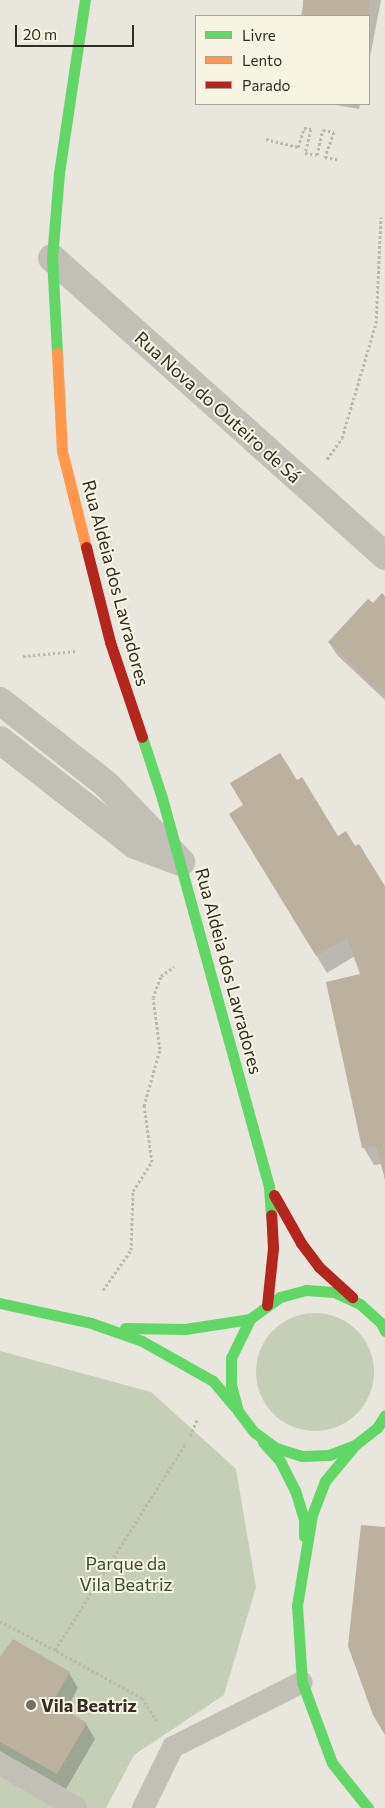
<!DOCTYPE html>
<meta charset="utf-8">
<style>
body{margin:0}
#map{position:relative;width:385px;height:1808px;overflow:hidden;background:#e9e6dd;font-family:Commissioner,sans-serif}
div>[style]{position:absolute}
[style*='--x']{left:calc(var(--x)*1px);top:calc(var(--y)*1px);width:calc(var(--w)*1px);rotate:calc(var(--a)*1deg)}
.green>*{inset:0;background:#c5cfb8}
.round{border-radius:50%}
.shadow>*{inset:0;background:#0003}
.building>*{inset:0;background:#bcb09f;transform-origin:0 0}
.path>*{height:3px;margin-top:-1.5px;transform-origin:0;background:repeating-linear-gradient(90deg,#bbb7af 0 2.5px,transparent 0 5px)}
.lane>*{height:22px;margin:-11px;padding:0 11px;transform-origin:11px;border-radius:11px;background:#c2bfb6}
.street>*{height:28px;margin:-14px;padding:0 14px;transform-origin:14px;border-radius:14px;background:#c2bfb6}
.fast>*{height:11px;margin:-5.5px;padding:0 5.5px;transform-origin:5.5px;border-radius:5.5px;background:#63d668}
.slow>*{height:11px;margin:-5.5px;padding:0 5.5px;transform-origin:5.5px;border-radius:5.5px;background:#ff974d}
.jam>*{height:11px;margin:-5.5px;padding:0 5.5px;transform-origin:5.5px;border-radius:5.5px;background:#b3261e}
.dots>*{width:14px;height:14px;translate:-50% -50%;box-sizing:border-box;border:2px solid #f8f4e3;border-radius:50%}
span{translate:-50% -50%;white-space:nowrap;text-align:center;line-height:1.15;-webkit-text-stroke:4px #f8f4e3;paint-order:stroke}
.street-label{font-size:18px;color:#322d25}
.park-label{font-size:18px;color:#384f2b}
.poi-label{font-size:18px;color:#322d25;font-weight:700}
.left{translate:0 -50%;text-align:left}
.legend{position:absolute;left:195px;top:15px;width:175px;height:90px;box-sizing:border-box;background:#f8f4e3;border:1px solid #a9a497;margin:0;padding:6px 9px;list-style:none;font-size:15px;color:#322d25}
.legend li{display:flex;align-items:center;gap:10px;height:25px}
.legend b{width:25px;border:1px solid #a9a497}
.scale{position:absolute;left:15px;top:25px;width:119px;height:22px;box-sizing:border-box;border:2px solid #322d25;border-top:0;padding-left:6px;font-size:15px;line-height:18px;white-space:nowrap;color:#322d25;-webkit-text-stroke:4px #f8f4e3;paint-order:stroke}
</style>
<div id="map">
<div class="green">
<div class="round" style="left:256px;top:1313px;width:118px;height:118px"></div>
<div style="clip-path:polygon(0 1351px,151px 1392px,236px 1469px,256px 1587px,224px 1695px,134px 1755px,106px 1808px,0 1808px)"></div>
</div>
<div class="shadow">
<div style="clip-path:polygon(304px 0,381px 0,369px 62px,369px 16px,301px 16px)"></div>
<div style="clip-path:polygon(330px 104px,360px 104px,359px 109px)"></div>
<div style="clip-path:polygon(385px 598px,385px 700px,337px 655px,329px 642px)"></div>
<div style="clip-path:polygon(296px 782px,337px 837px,385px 889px,385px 1180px,381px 1164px,374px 1165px,364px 1148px,327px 983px,361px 975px,355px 956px,327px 973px,241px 831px)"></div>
<div style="clip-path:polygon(0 1658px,69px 1673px,78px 1688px,66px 1710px,86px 1724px,95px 1739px,66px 1789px,0 1751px)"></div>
</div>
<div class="building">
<div style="left:303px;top:0;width:66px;height:16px"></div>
<div style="clip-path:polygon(382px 593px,385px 596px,385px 696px,328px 642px,368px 599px,373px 603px)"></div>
<div style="clip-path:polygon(280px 753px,297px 780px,302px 777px,338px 836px,346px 831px,355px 846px,359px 844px,385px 886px,385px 1179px,376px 1146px,362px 1148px,326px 982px,360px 974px,347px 938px,316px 956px,229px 814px,243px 805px,230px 783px)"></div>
<div style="clip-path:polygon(361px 1525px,385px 1527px,385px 1735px,373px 1715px,348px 1646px)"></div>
<div style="clip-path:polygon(13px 1639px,70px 1672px,55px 1698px,63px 1702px,60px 1707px,87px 1723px,57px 1774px,0 1742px,0 1657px)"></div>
</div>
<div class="path">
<div style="--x:266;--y:139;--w:33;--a:14"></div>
<div style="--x:298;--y:147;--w:20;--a:-72"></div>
<div style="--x:304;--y:128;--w:7;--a:8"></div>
<div style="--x:311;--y:129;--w:25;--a:104"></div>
<div style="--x:305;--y:153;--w:12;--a:9"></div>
<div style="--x:317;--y:155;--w:26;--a:-77"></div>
<div style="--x:323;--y:130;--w:11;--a:10"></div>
<div style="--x:334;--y:132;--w:27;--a:110"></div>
<div style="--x:325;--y:157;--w:15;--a:11"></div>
<div style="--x:327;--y:459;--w:26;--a:-54"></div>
<div style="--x:342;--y:438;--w:120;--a:-73.5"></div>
<div style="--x:376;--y:323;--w:106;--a:-87.3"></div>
<div style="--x:23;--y:656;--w:54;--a:-5.3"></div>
<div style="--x:103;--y:1290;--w:49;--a:-55"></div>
<div style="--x:131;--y:1250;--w:59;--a:-88.1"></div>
<div style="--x:133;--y:1191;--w:35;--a:-57"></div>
<div style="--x:152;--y:1162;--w:57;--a:-98.1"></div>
<div style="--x:144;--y:1106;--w:59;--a:-74.3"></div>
<div style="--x:160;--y:1049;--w:51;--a:-97.8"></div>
<div style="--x:153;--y:998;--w:23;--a:-70"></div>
<div style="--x:161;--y:976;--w:16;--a:-35"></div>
<div style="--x:190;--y:1436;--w:20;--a:-66"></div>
<div style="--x:0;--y:1621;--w:62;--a:27.8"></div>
<div style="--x:157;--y:1721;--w:27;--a:-123"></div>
<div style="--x:142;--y:1698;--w:99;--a:-151.1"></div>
<div style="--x:55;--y:1650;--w:244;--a:-57.7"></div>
</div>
<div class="lane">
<div style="--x:0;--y:1764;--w:88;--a:30.1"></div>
<div style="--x:143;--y:1808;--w:68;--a:-63.8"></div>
<div style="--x:173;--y:1747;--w:144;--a:-26.7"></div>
</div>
<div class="street">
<div style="--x:52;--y:258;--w:447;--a:41.8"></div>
<div style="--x:0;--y:701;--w:136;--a:38.1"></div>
<div style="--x:107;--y:785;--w:107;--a:46.1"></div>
<div style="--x:0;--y:740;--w:171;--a:37.9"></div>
<div style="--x:135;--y:845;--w:43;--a:20.6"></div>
</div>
<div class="fast">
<div style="--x:57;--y:353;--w:95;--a:-93"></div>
<div style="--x:52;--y:258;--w:85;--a:-85.3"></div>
<div style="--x:59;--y:173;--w:175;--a:-81.5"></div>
<div style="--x:142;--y:737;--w:64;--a:71.8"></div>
<div style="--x:162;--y:798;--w:403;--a:74.6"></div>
<div style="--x:269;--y:1187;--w:28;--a:86"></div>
<div style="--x:0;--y:1303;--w:93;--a:12.4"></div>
<div style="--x:91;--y:1323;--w:54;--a:19.4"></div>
<div style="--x:142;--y:1341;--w:81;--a:29.4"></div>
<div style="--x:213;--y:1381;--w:34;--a:50"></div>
<div style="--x:125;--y:1328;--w:60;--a:1"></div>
<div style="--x:185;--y:1329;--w:66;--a:-8.7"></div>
<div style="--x:385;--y:1331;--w:9;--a:-117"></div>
<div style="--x:381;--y:1323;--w:28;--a:-138"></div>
<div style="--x:360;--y:1304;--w:29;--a:-155"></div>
<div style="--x:334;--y:1292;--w:28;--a:-176"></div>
<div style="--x:306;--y:1290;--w:27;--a:165"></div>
<div style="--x:280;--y:1297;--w:37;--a:144"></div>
<div style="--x:250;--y:1319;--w:43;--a:116"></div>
<div style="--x:231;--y:1358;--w:27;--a:90"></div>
<div style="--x:231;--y:1385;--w:27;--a:75"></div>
<div style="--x:238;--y:1411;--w:26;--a:53"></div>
<div style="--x:254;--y:1432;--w:27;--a:36"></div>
<div style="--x:276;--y:1448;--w:27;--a:17"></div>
<div style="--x:302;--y:1456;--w:27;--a:-2"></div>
<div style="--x:329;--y:1455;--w:28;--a:-21"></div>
<div style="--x:355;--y:1445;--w:28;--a:-38"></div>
<div style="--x:377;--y:1428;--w:15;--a:-58"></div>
<div style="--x:263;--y:1442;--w:25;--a:48"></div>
<div style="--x:280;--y:1461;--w:33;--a:63"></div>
<div style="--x:295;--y:1490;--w:30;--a:73"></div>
<div style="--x:304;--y:1519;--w:17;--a:90"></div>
<div style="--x:355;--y:1445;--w:47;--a:129.8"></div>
<div style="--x:325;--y:1481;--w:36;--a:111"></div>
<div style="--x:312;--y:1515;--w:92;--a:99.4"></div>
<div style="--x:297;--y:1606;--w:76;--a:86.2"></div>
<div style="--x:302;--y:1682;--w:86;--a:69.7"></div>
<div style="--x:332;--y:1763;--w:58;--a:51.3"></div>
</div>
<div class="slow">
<div style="--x:57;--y:353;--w:98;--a:87.1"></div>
<div style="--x:62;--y:451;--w:99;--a:76"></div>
</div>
<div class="jam">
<div style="--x:86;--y:547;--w:98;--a:75.8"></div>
<div style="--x:110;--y:642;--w:100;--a:71.4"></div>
<div style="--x:274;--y:1195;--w:55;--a:60.6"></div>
<div style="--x:301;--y:1243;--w:30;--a:53"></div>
<div style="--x:319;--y:1267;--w:45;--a:42.3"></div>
<div style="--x:267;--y:1305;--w:57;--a:-84"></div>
<div style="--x:273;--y:1248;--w:33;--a:-93"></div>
</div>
<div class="dots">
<div style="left:31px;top:1705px;background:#726e65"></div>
</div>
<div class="street-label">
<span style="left:218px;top:407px;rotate:42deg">Rua Nova do Outeiro de Sá</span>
<span style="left:116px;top:583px;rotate:75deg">Rua Aldeia dos Lavradores</span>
<span style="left:229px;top:971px;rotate:75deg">Rua Aldeia dos Lavradores</span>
</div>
<div class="park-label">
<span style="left:126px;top:1574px">Parque da<br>Vila Beatriz</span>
</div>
<div class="poi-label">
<span class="left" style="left:41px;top:1705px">Vila Beatriz</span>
</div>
<ul class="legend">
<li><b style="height:6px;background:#63d668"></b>Livre</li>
<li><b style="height:6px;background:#ff974d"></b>Lento</li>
<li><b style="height:6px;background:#b3261e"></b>Parado</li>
</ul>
<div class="scale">20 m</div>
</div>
